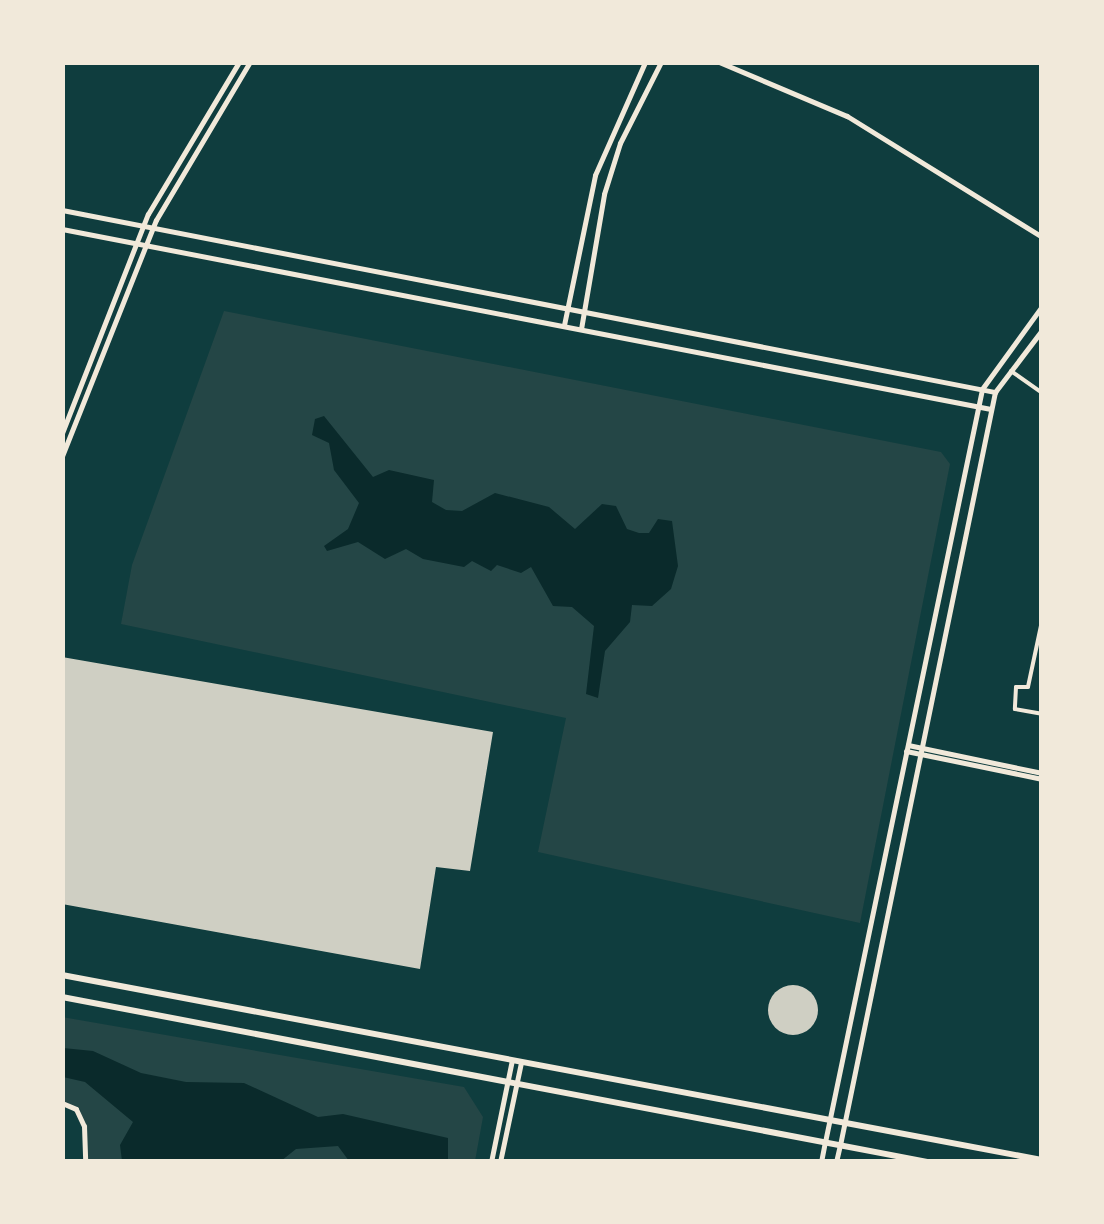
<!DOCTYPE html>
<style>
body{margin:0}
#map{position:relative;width:1104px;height:1224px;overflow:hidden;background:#0f3d3e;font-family:Quicksand,sans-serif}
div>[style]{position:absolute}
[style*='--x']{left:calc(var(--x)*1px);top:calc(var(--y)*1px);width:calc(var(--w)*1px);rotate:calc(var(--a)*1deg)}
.green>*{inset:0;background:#244646}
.water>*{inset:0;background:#0a2a2b}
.building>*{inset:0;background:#cfcfc3}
.round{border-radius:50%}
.minor>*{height:4px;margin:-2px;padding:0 2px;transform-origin:2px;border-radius:2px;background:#f1e9da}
.tertiary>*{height:5px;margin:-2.5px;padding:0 2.5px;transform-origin:2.5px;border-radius:2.5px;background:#f1e9da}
.secondary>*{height:5px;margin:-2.5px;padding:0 2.5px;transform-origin:2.5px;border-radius:2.5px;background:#f1e9da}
.primary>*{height:6px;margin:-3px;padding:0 3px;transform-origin:3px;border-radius:3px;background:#f1e9da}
span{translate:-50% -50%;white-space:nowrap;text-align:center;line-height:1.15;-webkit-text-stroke:9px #f1e9da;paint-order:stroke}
.frame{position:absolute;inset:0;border:65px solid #f1e9da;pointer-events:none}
</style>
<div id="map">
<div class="green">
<div style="clip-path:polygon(224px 311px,941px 452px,950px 464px,860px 923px,538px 852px,566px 718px,121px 624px,132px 565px)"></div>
<div style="clip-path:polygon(62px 1017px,464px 1087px,483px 1117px,475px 1161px,87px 1161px,80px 1109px,63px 1103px)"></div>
</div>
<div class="water">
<div style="clip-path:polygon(324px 416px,373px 477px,389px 470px,434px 480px,432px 502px,446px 510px,462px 511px,495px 493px,549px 507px,575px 529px,602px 504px,616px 506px,627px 529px,639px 533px,649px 533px,658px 519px,672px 521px,678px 566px,671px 589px,652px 606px,632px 605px,630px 622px,605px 651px,598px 698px,586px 694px,594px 626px,572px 607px,553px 606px,531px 567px,521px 573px,497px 565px,491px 571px,472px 561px,464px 567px,423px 559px,406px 549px,385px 559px,358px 542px,327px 551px,324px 546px,348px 529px,359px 503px,334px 470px,329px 443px,312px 435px,315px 419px)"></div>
<div style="clip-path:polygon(63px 1048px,93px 1051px,141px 1073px,186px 1082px,244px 1083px,318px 1117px,343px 1114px,448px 1138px,448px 1161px,349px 1161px,338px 1146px,296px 1149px,281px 1161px,122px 1161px,120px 1145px,133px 1122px,85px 1082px,63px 1077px)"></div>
</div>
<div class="building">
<div style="clip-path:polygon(62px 657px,493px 732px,470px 871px,436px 867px,420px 969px,62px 904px)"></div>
<div class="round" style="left:768px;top:985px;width:50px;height:50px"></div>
</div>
<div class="minor">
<div style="--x:1011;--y:371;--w:38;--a:35"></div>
<div style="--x:1042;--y:621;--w:67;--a:102"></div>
<div style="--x:1028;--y:687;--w:12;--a:180"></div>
<div style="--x:1016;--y:687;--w:22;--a:93"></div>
<div style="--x:1015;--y:709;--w:27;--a:10"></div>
</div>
<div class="tertiary">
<div style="--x:719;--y:62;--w:139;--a:22.9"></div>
<div style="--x:847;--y:116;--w:229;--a:31.8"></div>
<div style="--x:62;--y:1103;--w:15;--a:23"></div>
<div style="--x:76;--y:1109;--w:19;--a:65"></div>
<div style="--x:84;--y:1126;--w:36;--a:88"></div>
<div style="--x:821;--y:1162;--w:20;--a:-79"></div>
<div style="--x:836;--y:1162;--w:17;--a:-77"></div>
</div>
<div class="secondary">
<div style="--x:62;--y:210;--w:951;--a:11.04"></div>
<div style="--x:62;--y:229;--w:946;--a:10.97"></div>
<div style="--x:564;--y:325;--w:153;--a:-78.3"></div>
<div style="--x:595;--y:175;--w:124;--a:-66.1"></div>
<div style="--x:581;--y:329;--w:137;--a:-80.3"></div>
<div style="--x:604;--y:194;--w:53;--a:-72.6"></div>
<div style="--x:620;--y:143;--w:91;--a:-63.2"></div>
<div style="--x:62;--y:433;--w:235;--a:-68.6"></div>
<div style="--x:148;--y:214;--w:177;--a:-59.1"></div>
<div style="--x:62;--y:456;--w:254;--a:-68.3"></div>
<div style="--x:156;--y:220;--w:184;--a:-59.3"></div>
<div style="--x:908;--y:745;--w:137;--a:11.8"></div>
<div style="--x:906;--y:751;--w:139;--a:11.6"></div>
<div style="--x:825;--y:1142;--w:769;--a:-78.22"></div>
<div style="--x:982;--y:389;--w:102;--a:-54.1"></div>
<div style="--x:840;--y:1145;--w:769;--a:-78.37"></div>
<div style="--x:995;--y:392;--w:78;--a:-52.8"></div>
<div style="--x:491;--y:1162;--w:104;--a:-78.4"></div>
<div style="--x:500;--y:1162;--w:102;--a:-78.1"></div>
</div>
<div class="primary">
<div style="--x:62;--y:975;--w:997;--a:10.69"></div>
<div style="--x:62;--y:997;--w:882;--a:10.79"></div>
</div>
<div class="frame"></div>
</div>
